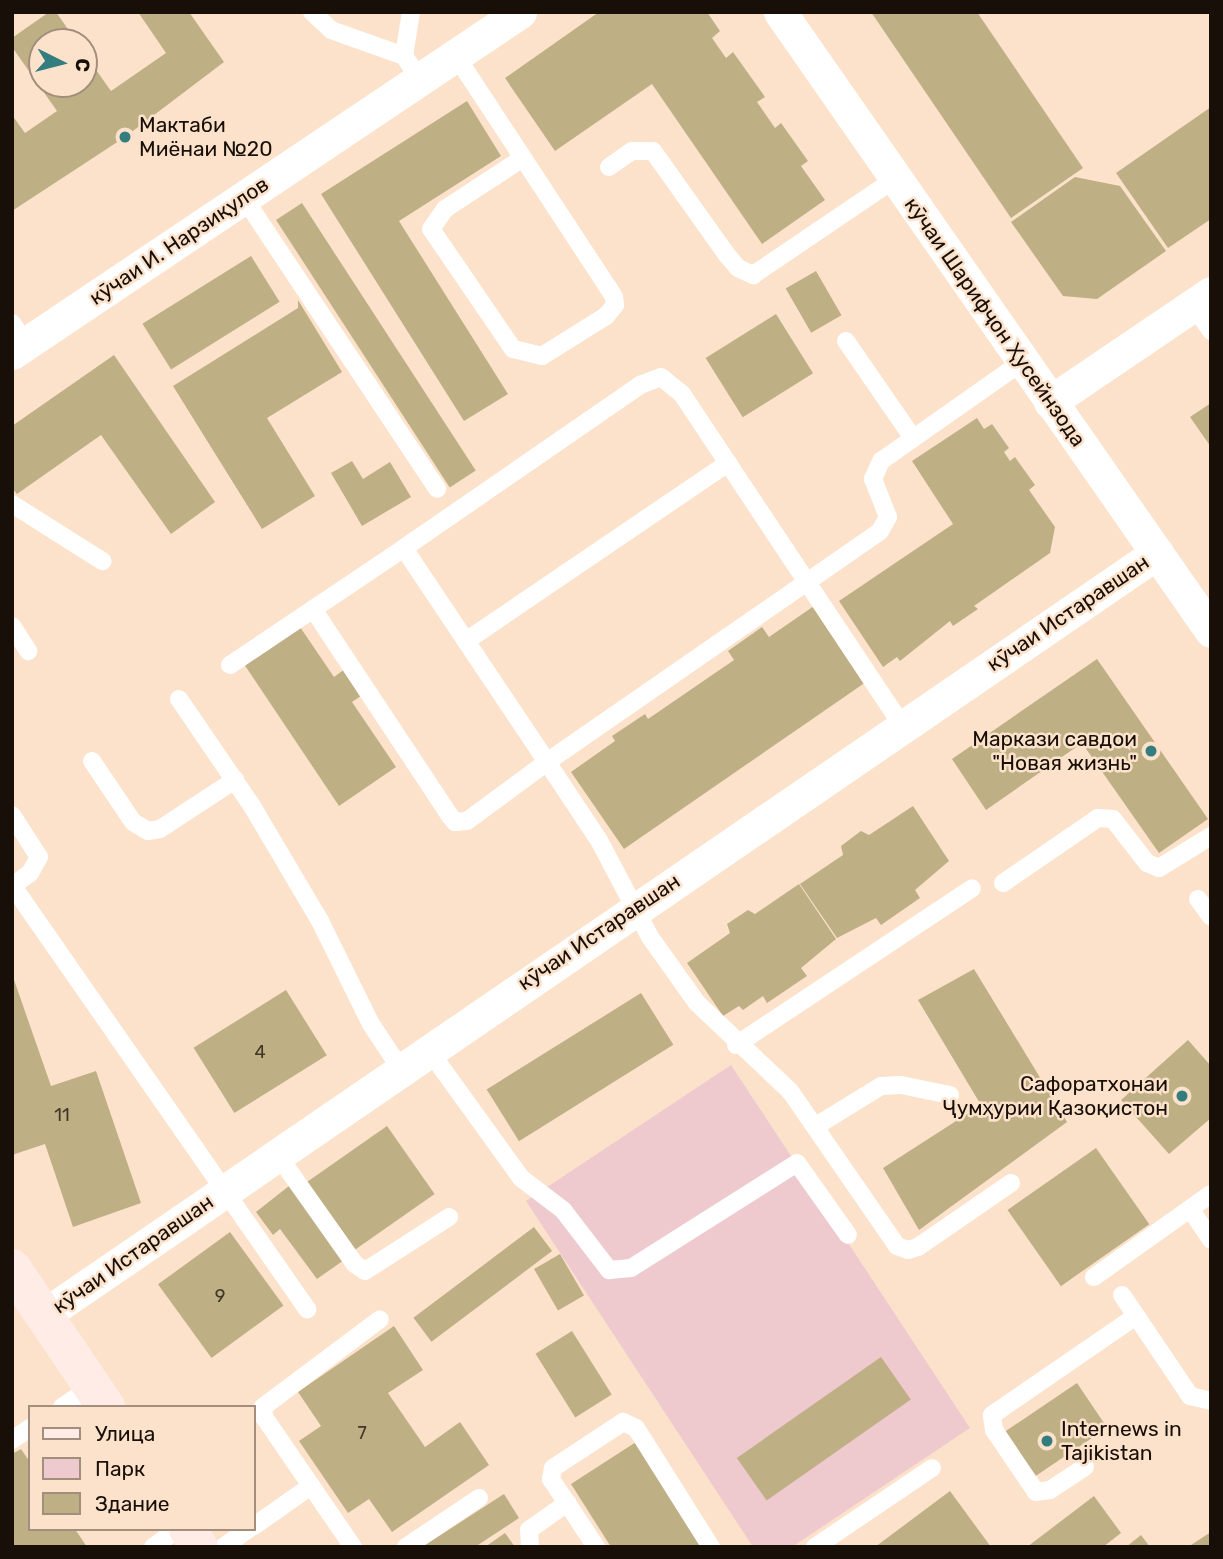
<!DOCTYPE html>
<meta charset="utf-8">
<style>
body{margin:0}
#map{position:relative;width:1223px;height:1559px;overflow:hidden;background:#fde2cb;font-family:Rubik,sans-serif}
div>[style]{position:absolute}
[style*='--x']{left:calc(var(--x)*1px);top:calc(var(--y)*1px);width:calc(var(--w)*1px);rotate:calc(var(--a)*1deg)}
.green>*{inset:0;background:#eecacf}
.building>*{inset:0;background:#bfaf85;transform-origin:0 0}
.lane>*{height:18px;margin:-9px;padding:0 9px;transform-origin:9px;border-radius:9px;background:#fff}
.street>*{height:33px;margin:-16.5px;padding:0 16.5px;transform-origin:16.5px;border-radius:16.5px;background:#fff}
.secondary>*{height:38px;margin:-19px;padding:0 19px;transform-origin:19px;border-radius:19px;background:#ffece6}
.dots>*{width:19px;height:19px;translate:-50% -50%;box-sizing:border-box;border:4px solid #fde2cb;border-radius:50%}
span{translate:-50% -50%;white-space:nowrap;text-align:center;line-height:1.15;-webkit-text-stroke:5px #fde2cb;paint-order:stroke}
.number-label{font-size:18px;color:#423727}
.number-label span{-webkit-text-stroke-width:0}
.poi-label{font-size:21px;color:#180f08}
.left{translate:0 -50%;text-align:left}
.right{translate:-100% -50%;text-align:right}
.street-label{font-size:21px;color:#180f08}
.frame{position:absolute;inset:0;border:14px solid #180f08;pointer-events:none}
.legend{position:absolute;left:28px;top:1405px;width:228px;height:126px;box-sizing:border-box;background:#fde2cb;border:2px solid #a18e7d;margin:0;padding:9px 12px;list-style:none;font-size:21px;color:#180f08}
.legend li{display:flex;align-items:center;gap:14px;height:35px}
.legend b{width:35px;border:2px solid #a18e7d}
.north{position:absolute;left:28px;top:28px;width:70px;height:70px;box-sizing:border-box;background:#fde2cb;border:2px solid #a18e7d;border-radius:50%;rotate:96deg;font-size:19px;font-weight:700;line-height:28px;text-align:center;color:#180f08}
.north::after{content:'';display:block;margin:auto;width:24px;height:32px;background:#347d7f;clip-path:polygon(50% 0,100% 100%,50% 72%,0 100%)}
</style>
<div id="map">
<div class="green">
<div style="clip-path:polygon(731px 1065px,970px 1428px,792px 1547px,753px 1547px,526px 1201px)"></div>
</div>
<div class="building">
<div style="clip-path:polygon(49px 12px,56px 12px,77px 42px,42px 42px,42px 84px,84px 84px,84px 53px,111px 91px,166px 53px,138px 12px,189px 12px,224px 62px,125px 137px,12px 211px,12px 115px,25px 133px,57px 111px,12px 47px,12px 38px)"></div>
<div style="clip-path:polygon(599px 12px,707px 12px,720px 31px,712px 38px,726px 58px,733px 52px,765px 97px,757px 102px,775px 128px,781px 123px,808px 161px,801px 166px,825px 200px,762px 244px,652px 84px,555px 151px,505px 78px)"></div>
<div style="clip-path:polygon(871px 12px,977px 12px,1083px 168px,1011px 218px)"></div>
<div style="clip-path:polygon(467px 101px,501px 156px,399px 221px,508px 394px,464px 421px,321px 194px)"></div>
<div style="clip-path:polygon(1211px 107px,1211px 219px,1168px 248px,1116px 173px)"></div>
<div style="clip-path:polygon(1075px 177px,1120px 186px,1166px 251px,1097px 299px,1063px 296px,1011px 222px)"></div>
<div style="left:302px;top:203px;width:319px;height:31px;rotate:57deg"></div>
<div style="left:251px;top:256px;width:54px;height:128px;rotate:58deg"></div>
<div style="left:816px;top:271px;width:51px;height:35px;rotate:60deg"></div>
<div style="clip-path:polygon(298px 300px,342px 372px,267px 418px,315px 496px,262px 529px,173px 386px,298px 308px)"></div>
<div style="left:776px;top:314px;width:70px;height:83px;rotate:58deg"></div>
<div style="clip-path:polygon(114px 355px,215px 502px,171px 534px,101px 435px,17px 494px,12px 488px,12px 426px)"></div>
<div style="clip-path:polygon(1211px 403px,1211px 447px,1190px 417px)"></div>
<div style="clip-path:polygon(977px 418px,984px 429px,992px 424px,1009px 448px,1004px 452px,1010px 461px,1015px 457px,1035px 485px,1029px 490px,1055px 527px,1050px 553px,974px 606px,978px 609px,953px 626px,950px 621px,900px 661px,897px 657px,883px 667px,839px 601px,953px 524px,912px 461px)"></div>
<div style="clip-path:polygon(352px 461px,363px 479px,390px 462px,411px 497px,362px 526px,331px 473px)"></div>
<div style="clip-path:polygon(814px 606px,866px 682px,624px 849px,571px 772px,615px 741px,612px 736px,645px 714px,648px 719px,734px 660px,728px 651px,762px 627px,769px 637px)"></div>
<div style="clip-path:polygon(298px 624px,334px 677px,349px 666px,367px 692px,352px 702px,396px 767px,339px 806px,242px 661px)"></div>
<div style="clip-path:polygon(1097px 659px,1208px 819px,1159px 853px,1082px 743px,986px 810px,952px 759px)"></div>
<div style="clip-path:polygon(913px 806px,949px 861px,915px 890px,920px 898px,881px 925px,876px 918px,837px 938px,800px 884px,843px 855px,841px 846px,861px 831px,869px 835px)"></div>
<div style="clip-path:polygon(799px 884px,836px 939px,801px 968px,807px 976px,767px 1003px,763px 996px,743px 1010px,739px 1006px,723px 1016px,687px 963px,730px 933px,727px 924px,748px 910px,755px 914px)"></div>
<div style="clip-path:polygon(974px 969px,1067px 1122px,919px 1230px,883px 1168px,981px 1105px,918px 1000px)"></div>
<div style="clip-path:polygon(12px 974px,51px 1086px,96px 1071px,141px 1203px,73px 1227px,45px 1144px,12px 1155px)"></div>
<div style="left:286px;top:990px;width:77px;height:109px;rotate:58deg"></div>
<div style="left:641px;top:993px;width:61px;height:182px;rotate:58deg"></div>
<div style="clip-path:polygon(1188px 1040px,1211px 1066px,1211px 1118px,1169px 1154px,1121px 1100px)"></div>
<div style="left:387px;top:1126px;width:83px;height:99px;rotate:55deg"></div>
<div style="left:1096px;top:1148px;width:93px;height:108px;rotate:55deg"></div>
<div style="clip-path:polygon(289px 1186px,344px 1260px,317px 1279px,280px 1229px,273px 1235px,256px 1212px)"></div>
<div style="left:534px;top:1227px;width:30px;height:151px;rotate:53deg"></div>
<div style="left:230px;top:1232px;width:91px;height:89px;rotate:54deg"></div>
<div style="left:560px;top:1254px;width:48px;height:30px;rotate:60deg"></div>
<div style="clip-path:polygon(394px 1326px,423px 1370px,388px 1393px,425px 1447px,460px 1422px,489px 1465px,392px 1532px,369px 1499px,348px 1513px,299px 1441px,321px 1426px,298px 1392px)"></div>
<div style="left:572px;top:1331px;width:75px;height:43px;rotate:58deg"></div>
<div style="left:881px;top:1357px;width:52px;height:176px;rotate:55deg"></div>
<div style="left:1077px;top:1383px;width:54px;height:93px;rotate:56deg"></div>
<div style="clip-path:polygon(636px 1442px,703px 1547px,611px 1547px,571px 1484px)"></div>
<div style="clip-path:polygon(21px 1449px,30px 1462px,30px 1529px,75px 1529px,87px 1547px,12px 1547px,12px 1454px)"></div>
<div style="clip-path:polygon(950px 1491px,991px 1547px,875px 1547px)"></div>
<div style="clip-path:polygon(504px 1494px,519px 1518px,475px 1547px,422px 1547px)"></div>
<div style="clip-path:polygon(1094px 1496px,1121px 1533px,1103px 1547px,1027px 1547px)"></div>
<div style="clip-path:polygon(1211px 1532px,1211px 1547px,1188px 1547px)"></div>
<div style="clip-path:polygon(505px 1533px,515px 1547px,485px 1547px)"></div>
<div style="clip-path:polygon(1141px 1535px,1150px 1547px,1126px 1547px)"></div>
</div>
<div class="lane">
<div style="--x:312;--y:12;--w:26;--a:43"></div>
<div style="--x:331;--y:30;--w:77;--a:19.6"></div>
<div style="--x:404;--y:56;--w:29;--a:56"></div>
<div style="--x:404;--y:56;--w:45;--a:-81"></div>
<div style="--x:456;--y:56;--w:279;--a:56.7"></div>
<div style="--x:609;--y:289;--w:9;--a:58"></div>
<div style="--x:614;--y:297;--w:8;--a:83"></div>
<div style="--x:615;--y:305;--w:14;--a:129"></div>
<div style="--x:606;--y:316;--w:75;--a:148"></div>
<div style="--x:542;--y:356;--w:30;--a:-166"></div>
<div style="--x:513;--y:349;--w:145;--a:-124.3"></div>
<div style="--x:431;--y:229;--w:24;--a:-55"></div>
<div style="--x:445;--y:209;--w:93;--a:-33.2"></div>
<div style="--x:609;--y:167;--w:28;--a:-35"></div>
<div style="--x:632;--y:151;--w:21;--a:0"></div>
<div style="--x:653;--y:151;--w:128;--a:54.6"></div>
<div style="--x:727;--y:255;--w:17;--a:50"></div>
<div style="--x:738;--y:268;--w:17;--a:25"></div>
<div style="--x:753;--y:275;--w:171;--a:-34.1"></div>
<div style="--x:244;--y:198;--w:349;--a:56.4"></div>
<div style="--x:1193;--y:305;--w:32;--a:55"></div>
<div style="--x:12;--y:323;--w:25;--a:56"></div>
<div style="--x:846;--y:341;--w:118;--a:55.4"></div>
<div style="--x:12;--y:504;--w:107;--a:32.3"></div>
<div style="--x:313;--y:609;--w:248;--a:56.5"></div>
<div style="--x:450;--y:816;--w:8;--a:50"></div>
<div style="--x:455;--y:822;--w:12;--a:-5"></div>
<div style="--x:467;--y:821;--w:99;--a:-36.4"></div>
<div style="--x:547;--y:762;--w:257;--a:-123.8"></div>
<div style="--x:404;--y:548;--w:287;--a:-34.6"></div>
<div style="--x:640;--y:385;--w:22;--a:-21"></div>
<div style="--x:661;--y:377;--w:27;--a:39"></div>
<div style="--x:682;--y:394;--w:397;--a:56.4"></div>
<div style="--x:12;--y:626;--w:30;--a:57"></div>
<div style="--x:466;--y:641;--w:317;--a:-34.2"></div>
<div style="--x:230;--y:665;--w:210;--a:-33.9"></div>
<div style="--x:179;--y:699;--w:130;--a:55.7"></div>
<div style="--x:252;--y:806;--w:134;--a:59.4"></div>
<div style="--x:320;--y:921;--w:115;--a:63.7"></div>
<div style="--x:371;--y:1024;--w:53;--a:56.6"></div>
<div style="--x:92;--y:761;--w:73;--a:56.1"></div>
<div style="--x:133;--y:822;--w:17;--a:31"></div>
<div style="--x:148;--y:831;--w:12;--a:-9"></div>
<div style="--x:160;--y:829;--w:90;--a:-33.2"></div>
<div style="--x:12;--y:815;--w:50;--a:57.3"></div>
<div style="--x:39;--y:857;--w:18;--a:119"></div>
<div style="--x:30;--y:873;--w:21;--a:143"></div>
<div style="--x:1003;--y:883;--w:115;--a:-34.4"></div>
<div style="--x:1098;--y:818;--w:15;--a:4"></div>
<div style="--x:1113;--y:819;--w:56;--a:52.3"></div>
<div style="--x:1147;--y:863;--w:13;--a:23"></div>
<div style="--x:1159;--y:868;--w:61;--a:-31.6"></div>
<div style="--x:12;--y:885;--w:517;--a:55.17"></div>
<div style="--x:1198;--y:899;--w:22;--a:54"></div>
<div style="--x:736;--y:1045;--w:283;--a:-33.6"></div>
<div style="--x:428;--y:1049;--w:159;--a:54.2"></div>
<div style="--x:521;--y:1178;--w:53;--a:37.3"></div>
<div style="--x:563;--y:1210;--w:76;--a:52.5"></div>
<div style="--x:609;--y:1270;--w:22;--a:-5"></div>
<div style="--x:631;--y:1268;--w:196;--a:-32.3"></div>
<div style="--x:797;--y:1163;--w:88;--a:54.7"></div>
<div style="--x:816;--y:1126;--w:76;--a:-31.6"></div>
<div style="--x:881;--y:1086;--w:20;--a:-3"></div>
<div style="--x:901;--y:1085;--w:50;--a:11.5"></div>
<div style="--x:277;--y:1154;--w:135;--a:54.7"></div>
<div style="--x:355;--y:1264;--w:12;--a:35"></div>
<div style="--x:365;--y:1271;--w:100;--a:-32.7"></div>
<div style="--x:1011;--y:1183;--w:113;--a:145.5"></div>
<div style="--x:918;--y:1247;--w:10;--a:163"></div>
<div style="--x:908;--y:1250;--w:12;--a:-160"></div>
<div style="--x:897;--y:1246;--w:188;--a:-124.6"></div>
<div style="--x:790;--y:1091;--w:128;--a:-136.6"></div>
<div style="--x:697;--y:1003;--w:81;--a:-125.5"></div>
<div style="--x:650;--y:937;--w:107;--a:-117.8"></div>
<div style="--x:600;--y:842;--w:96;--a:-123.5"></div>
<div style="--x:547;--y:762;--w:405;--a:-34.7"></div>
<div style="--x:880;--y:531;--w:16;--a:-60"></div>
<div style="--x:888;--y:517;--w:41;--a:-111.5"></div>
<div style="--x:873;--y:479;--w:20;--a:-66"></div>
<div style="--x:881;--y:461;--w:172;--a:-35.1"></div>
<div style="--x:1191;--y:1210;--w:36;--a:56"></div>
<div style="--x:1094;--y:1277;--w:143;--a:-35.4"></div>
<div style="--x:1122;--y:1295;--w:122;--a:56"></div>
<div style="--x:1190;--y:1396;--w:22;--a:13"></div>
<div style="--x:62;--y:1407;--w:37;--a:-35"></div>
<div style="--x:12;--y:1440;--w:22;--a:-34"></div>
<div style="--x:1085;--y:1467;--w:42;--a:146.7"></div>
<div style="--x:1050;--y:1490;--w:14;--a:172"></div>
<div style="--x:1036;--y:1492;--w:75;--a:-124.1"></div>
<div style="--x:994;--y:1430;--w:15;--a:-98"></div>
<div style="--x:992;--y:1415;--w:175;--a:-34.5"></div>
<div style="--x:567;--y:1503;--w:53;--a:56.6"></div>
<div style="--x:254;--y:1526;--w:70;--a:-35.1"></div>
<div style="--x:153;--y:1547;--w:31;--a:-36"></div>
<div style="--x:223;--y:1547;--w:32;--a:-35"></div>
<div style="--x:353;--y:1547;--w:158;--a:-124.4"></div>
<div style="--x:264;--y:1417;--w:10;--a:-96"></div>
<div style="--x:263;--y:1407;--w:146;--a:-36.9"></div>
<div style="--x:406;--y:1547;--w:88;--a:-33.9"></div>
<div style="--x:530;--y:1547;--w:17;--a:-93"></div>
<div style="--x:529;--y:1530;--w:47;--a:-35.4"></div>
<div style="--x:567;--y:1503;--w:29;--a:-124"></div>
<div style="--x:551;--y:1479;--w:11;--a:-80"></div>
<div style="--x:553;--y:1468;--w:84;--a:-33.3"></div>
<div style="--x:623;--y:1422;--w:14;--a:25"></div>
<div style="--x:636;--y:1428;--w:141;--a:57.8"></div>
<div style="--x:815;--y:1547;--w:141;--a:-34"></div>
</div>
<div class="street">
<div style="--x:780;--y:12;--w:754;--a:55.15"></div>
<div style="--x:12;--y:353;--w:612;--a:-33.87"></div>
<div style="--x:1050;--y:402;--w:194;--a:-34.1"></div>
<div style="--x:44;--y:1315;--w:1349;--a:-34.4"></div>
</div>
<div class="secondary">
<div style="--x:12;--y:1268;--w:168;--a:55.9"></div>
<div style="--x:188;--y:1529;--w:21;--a:59"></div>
</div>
<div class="dots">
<div style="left:125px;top:137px;background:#347d7f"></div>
<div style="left:1151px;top:751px;background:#347d7f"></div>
<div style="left:1182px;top:1096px;background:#347d7f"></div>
<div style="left:1047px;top:1441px;background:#347d7f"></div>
</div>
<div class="number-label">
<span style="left:260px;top:1052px">4</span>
<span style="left:62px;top:1115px">11</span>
<span style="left:220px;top:1296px">9</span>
<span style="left:362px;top:1433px">7</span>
</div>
<div class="poi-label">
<span class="left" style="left:139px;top:137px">Мактаби<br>Миёнаи №20</span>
<span class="right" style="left:1137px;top:751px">Маркази савдои<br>"Новая жизнь"</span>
<span class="right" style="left:1168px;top:1096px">Сафоратхонаи<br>Ҷумҳурии Қазоқистон</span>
<span class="left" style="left:1061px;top:1441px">Internews in<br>Tajikistan</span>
</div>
<div class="street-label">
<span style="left:179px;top:241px;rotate:-34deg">кӯчаи И. Нарзиқулов</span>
<span style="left:995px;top:322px;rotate:55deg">кӯчаи Шарифҷон Ҳусейнзода</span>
<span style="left:1068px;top:613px;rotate:-34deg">кӯчаи Истаравшан</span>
<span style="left:599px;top:932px;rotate:-34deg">кӯчаи Истаравшан</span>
<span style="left:133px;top:1254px;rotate:-35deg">кӯчаи Истаравшан</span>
</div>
<div class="frame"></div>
<ul class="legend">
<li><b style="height:9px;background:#ffece6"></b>Улица</li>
<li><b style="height:19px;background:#eecacf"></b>Парк</li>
<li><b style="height:19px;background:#bfaf85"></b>Здание</li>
</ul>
<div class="north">С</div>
</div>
